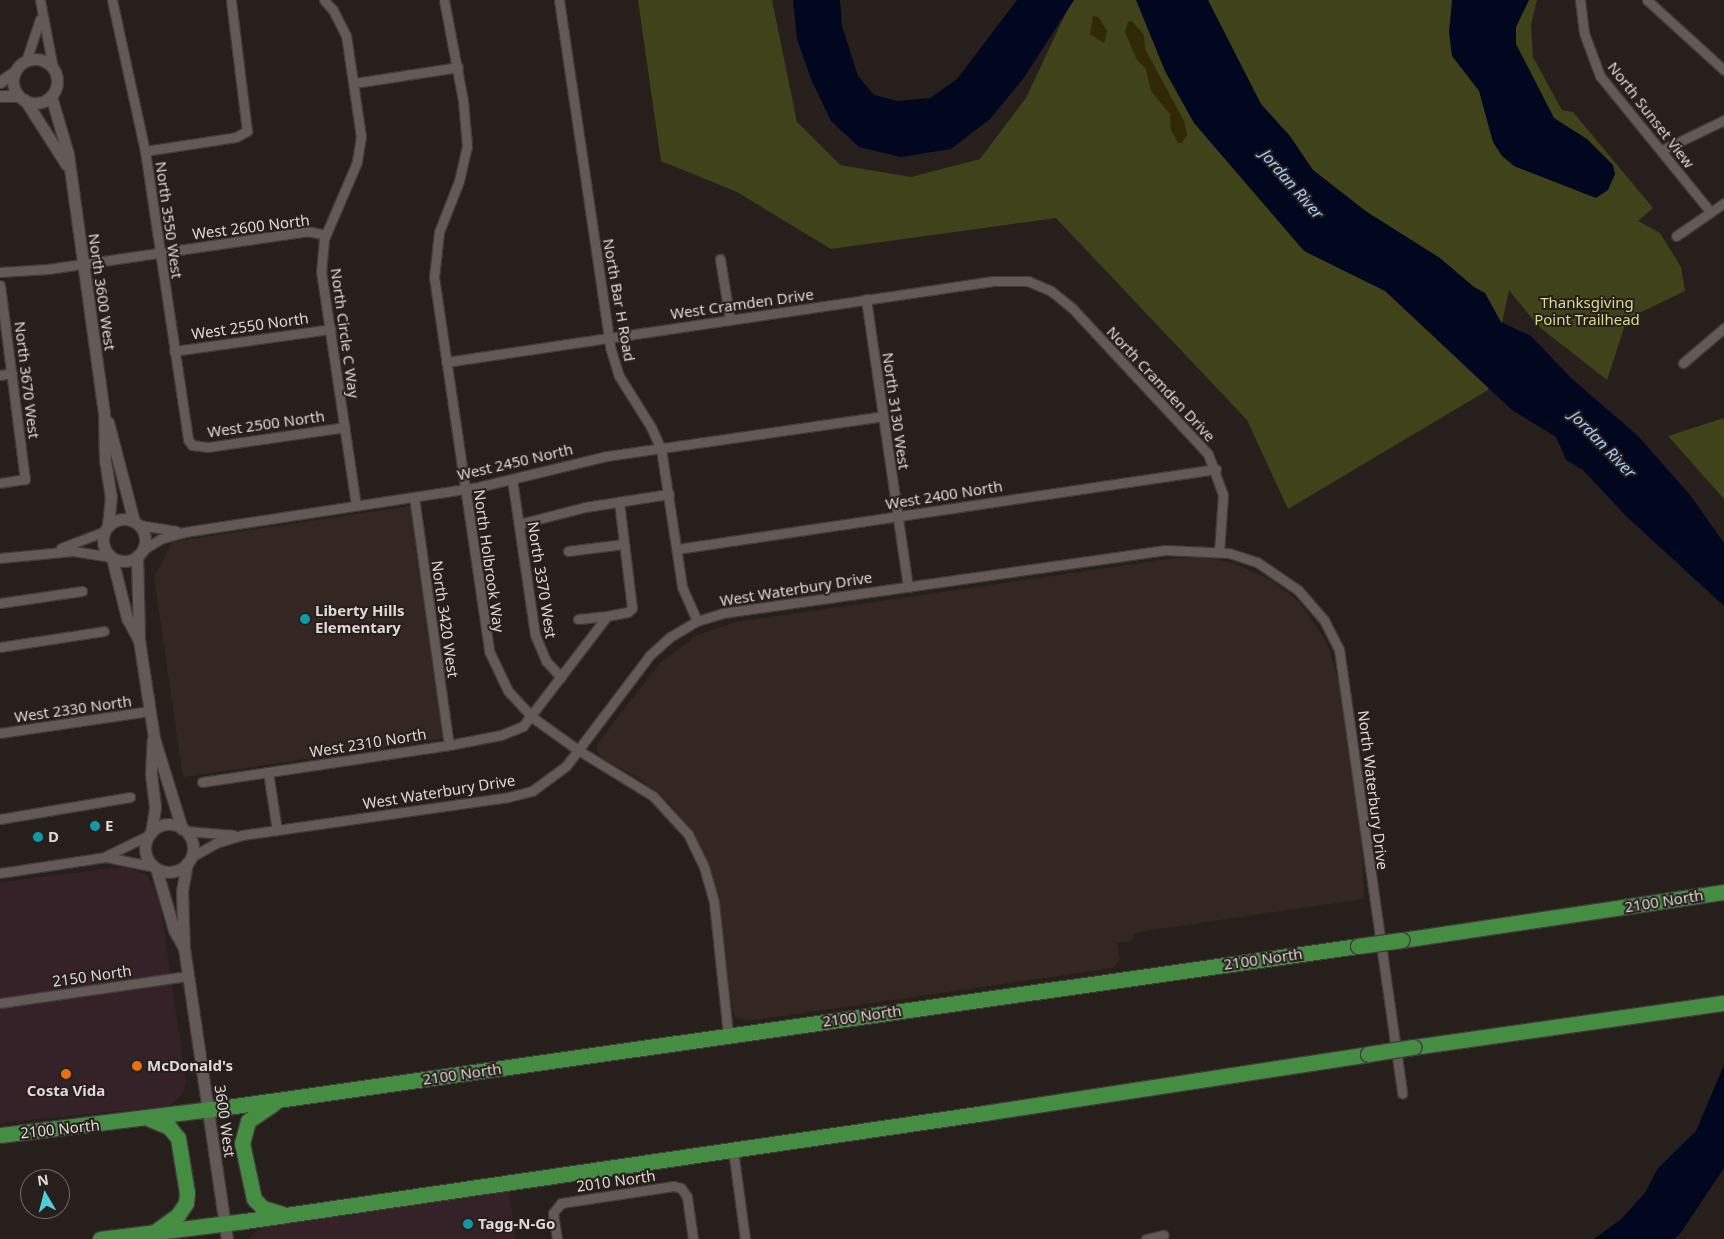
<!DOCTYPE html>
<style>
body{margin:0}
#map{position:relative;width:1724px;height:1239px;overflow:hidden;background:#271f1c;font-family:"Noto Sans",sans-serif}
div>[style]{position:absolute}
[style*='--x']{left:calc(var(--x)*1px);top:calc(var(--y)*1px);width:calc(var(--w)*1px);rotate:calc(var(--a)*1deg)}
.commercial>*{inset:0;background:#352228}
.built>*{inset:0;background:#342722}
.green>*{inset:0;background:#404219}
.sand>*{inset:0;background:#302806}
.water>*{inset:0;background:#00071e}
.roads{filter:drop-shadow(1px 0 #413b39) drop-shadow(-1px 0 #413b39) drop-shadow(0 1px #413b39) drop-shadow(0 -1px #413b39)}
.minor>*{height:9px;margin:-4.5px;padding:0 4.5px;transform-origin:4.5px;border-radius:4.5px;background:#635a57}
.tertiary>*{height:11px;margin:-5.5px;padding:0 5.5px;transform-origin:5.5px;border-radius:5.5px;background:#635a57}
.tertiary>.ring{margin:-5.5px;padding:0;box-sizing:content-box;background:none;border:11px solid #635a57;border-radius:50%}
.trunk>*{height:15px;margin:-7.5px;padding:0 7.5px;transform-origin:7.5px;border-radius:7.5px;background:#468d44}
.bridges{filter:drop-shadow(1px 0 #413b39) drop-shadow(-1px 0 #413b39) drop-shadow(0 1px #413b39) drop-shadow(0 -1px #413b39)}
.trunk-bridge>*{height:15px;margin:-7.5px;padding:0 7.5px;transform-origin:7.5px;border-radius:7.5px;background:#468d44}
.dots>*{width:14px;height:14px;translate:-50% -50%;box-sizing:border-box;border:2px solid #271f1c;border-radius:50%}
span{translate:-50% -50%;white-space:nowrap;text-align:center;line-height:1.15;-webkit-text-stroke:4px #271f1c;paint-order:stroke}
.street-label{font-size:15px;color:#dfdad8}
.park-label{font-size:15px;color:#d6dc8d}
.poi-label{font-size:15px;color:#dfdad8;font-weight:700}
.left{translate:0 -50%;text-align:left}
.water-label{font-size:16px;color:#9fcaf9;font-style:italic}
.north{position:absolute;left:20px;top:1169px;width:50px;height:50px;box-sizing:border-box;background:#271f1c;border:1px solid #716a67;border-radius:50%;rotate:352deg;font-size:14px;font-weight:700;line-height:20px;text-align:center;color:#dfdad8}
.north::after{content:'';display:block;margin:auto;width:18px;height:22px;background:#52ccd5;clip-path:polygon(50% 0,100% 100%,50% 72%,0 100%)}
</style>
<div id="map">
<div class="commercial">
<div style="clip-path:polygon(123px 867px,146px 874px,159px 896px,186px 1082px,183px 1094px,169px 1106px,0 1123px,0 882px)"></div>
<div style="clip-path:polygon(509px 1192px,516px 1239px,247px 1239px,263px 1226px)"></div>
</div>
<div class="built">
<div style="clip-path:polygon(410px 506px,443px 739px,183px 777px,154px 577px,172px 542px)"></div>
<div style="clip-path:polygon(1200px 557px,1233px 563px,1271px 580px,1299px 602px,1327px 643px,1339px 683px,1362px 840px,1364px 899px,1137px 932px,1130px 941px,1117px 943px,1120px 959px,1113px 968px,747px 1021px,734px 1016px,724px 962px,719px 896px,703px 851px,678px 813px,662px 796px,640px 779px,602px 758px,597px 751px,597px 744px,659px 664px,697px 635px,736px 622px,1176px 558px)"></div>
</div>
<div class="green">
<div style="clip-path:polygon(638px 0,772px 0,797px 122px,840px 165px,911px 177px,980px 159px,1026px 98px,1072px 0,1537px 0,1531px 25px,1533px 57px,1562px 110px,1573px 112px,1653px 208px,1638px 221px,1660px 233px,1681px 267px,1685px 291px,1627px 319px,1607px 380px,1538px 326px,1509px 290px,1488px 390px,1288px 509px,1247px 420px,1056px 218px,831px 249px,737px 192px,661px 161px)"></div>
<div style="clip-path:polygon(1724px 418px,1724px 499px,1668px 436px)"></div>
</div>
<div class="sand">
<div style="clip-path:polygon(1093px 16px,1098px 17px,1107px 31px,1104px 43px,1090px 34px)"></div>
<div style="clip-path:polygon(1132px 21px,1144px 35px,1145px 49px,1184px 121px,1187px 135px,1182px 143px,1178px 143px,1171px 130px,1170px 114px,1151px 91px,1146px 69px,1137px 60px,1125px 32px,1128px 22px)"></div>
</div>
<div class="water">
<div style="clip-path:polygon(793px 0,840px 0,842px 26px,858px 76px,874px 95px,897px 101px,930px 98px,957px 79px,1017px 0,1074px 0,1023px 79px,990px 119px,951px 149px,901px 157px,859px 147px,831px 121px,811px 79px,797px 39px)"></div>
<div style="clip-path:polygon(1136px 0,1208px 0,1261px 104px,1290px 136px,1313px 170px,1367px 212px,1440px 258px,1474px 287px,1485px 293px,1501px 322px,1531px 336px,1571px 378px,1638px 436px,1690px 495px,1724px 543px,1724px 606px,1626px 516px,1583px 470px,1566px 460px,1556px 437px,1512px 410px,1385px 291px,1304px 251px,1194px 123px,1165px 71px)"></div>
<div style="clip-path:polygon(1452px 0,1529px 0,1516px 27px,1516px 44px,1554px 118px,1587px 139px,1613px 165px,1615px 174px,1608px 190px,1596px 198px,1514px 166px,1502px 156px,1493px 142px,1479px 91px,1452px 56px,1449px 32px)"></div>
<div style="clip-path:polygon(1724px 1065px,1724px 1168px,1680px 1234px,1674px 1239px,1594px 1239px,1620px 1220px,1645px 1193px,1658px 1168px,1696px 1131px)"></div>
</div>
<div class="roads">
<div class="minor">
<div style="--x:40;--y:0;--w:69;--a:79.2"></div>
<div style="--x:112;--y:0;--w:155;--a:77.7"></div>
<div style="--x:145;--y:151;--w:292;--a:81.5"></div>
<div style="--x:188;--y:440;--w:6;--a:51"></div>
<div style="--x:192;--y:445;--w:16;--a:7"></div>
<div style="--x:208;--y:447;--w:138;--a:-8.3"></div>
<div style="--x:324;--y:0;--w:13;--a:48"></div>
<div style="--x:333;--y:10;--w:28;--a:63"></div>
<div style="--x:346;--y:35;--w:102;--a:81.6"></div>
<div style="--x:361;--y:136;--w:26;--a:99"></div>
<div style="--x:357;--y:162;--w:84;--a:113.2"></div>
<div style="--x:324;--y:239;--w:32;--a:95"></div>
<div style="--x:321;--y:271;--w:237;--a:81.5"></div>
<div style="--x:444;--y:0;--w:103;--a:79.3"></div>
<div style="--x:463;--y:101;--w:45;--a:84.9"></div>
<div style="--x:467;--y:146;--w:36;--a:103"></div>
<div style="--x:459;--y:181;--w:55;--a:111.4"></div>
<div style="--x:439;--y:232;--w:45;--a:96.3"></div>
<div style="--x:434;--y:277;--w:378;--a:81.6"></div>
<div style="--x:489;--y:651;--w:44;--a:64.6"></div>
<div style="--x:508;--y:691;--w:35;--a:47"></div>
<div style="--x:532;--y:717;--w:57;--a:35.7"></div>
<div style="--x:578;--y:750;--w:88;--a:31.5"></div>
<div style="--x:653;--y:796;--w:52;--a:47.4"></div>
<div style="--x:688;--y:834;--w:37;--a:64"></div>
<div style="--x:704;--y:867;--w:37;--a:74"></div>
<div style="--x:714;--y:903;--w:133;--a:83.9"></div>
<div style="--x:559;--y:0;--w:351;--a:81.6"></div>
<div style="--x:610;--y:347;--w:30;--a:73"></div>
<div style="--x:619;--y:376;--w:60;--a:57.9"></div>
<div style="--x:651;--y:427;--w:24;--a:66"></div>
<div style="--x:661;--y:449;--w:140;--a:81.3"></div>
<div style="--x:682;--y:587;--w:37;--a:66"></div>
<div style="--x:1580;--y:0;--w:33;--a:83"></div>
<div style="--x:1584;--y:33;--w:46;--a:69.6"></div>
<div style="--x:1600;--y:76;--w:173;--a:50.9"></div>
<div style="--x:1647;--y:0;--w:104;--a:42.3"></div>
<div style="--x:26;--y:61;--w:44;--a:-71.6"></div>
<div style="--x:354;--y:83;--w:105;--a:-8.7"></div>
<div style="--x:1662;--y:150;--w:69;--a:-25.8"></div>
<div style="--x:145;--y:151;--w:92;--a:-8.7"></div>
<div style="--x:236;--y:137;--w:13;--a:-29"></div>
<div style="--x:247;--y:131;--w:132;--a:-97"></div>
<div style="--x:1676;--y:236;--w:58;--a:-34.5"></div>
<div style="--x:720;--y:259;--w:62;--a:80.7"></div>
<div style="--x:0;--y:272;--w:48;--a:-3.6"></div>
<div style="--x:48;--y:269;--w:262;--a:-8.3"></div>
<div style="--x:307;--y:231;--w:19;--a:12"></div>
<div style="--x:0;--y:285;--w:196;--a:82.7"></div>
<div style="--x:25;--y:479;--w:25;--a:171"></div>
<div style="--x:866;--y:299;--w:291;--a:81.7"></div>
<div style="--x:174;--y:351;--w:158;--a:-8"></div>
<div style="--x:446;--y:362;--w:553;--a:-8.42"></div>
<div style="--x:993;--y:281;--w:35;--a:0"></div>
<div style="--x:1028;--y:281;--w:25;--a:23"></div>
<div style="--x:1051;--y:291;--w:28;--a:39"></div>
<div style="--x:1073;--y:309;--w:198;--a:47"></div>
<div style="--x:1208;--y:454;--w:44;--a:69.9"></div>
<div style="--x:1223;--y:495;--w:57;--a:94"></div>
<div style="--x:1683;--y:363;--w:54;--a:-40.5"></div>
<div style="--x:0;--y:375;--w:12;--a:-9"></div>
<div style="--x:512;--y:479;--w:158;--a:81.6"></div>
<div style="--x:535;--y:635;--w:28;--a:67"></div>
<div style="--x:546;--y:661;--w:22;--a:47"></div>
<div style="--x:414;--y:497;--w:250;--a:82"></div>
<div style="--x:519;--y:524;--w:68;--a:-14.4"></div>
<div style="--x:585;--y:507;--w:85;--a:-8.8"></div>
<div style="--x:139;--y:525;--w:37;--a:9"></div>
<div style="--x:61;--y:548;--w:47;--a:-21.1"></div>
<div style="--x:677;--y:549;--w:545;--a:-8.44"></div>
<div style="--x:141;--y:551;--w:22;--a:-32"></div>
<div style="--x:160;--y:539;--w:25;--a:-16"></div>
<div style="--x:184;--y:532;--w:297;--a:-8.7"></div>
<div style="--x:478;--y:487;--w:133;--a:-13.5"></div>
<div style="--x:607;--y:456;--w:279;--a:-8.2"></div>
<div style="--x:568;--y:551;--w:56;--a:-7.1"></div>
<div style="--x:0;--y:558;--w:73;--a:-5.5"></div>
<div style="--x:73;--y:551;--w:37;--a:9"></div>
<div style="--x:0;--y:603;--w:83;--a:-8.3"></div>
<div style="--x:578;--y:619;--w:29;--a:-6"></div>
<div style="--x:0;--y:647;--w:105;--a:-8.7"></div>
<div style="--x:0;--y:733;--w:151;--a:-8.4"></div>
<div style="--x:268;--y:772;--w:59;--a:81.2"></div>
<div style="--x:202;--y:782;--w:250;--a:-8.5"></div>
<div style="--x:449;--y:745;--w:53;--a:-10.9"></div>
<div style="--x:501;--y:735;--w:24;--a:-22"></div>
<div style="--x:523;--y:726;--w:138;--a:-52.6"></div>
<div style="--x:607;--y:616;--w:21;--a:-11"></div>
<div style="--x:628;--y:612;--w:6;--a:-45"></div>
<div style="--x:632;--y:608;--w:107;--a:-97"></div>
<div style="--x:0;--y:819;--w:132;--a:-9.6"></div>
<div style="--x:186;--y:831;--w:48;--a:4.8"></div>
<div style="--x:106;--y:856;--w:48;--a:-26"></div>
<div style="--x:191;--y:857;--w:29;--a:-29"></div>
<div style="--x:216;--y:843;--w:27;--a:-17"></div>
<div style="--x:242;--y:835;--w:269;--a:-8.1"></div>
<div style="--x:508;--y:797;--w:25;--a:-14"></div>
<div style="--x:532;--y:791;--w:42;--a:-36.3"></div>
<div style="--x:566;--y:766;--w:139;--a:-52.9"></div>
<div style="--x:650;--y:655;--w:27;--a:-42"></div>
<div style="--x:670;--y:637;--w:31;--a:-31"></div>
<div style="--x:697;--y:621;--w:27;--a:-17"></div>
<div style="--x:723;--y:613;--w:447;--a:-8.1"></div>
<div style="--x:1166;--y:550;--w:63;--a:2.7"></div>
<div style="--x:1229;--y:553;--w:29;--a:18"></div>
<div style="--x:1257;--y:562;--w:50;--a:34.3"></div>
<div style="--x:1298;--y:590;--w:40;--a:49"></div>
<div style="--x:1324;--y:620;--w:33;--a:63"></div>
<div style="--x:1339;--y:649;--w:449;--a:81.9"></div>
<div style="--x:0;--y:873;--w:107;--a:-8.6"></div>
<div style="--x:106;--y:857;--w:50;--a:11.5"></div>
<div style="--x:0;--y:1003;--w:190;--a:-8.2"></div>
<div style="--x:733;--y:1150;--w:90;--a:82.3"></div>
<div style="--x:557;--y:1239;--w:26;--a:-99"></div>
<div style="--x:553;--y:1213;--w:13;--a:-51"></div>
<div style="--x:561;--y:1203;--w:114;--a:-8.6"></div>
<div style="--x:674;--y:1186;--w:7;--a:16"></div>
<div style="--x:681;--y:1188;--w:11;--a:56"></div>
<div style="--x:687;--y:1197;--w:42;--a:81.9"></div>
<div style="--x:1146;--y:1239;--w:18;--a:-13"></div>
</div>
<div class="tertiary">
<div class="ring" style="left:13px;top:59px;width:33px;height:33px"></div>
<div style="--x:0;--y:82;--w:18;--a:-34"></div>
<div style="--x:0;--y:96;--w:19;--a:0"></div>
<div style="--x:51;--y:96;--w:60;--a:73.7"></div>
<div style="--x:68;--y:154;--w:260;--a:82.1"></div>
<div style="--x:104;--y:412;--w:48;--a:88.8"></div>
<div style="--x:105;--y:460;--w:36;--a:81"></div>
<div style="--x:111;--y:496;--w:30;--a:96"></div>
<div style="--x:25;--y:100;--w:76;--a:57.4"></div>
<div style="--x:108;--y:422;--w:103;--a:75.4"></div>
<div class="ring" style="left:103px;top:519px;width:31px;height:31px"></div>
<div style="--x:137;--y:556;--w:84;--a:88.6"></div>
<div style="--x:139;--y:640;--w:99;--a:81.3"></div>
<div style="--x:154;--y:738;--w:95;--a:72.9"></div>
<div style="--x:112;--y:558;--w:62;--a:76"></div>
<div style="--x:127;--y:618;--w:24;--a:62"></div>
<div class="ring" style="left:145px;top:824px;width:37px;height:37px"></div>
<div style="--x:151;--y:833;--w:26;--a:-81"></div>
<div style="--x:155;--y:807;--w:34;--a:-97"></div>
<div style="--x:151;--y:773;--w:33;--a:-87"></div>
<div style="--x:187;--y:863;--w:29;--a:100"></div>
<div style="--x:182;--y:892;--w:56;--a:88"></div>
<div style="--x:184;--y:948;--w:294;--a:81.6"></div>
<div style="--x:156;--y:868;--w:65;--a:73.8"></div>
<div style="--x:174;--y:930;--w:21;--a:61"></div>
</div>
<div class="trunk">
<div style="--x:1402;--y:940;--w:326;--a:-8.5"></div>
<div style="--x:1413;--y:1047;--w:314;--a:-8.1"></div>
<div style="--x:273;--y:1104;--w:30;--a:146"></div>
<div style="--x:248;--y:1121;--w:23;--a:105"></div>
<div style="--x:242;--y:1143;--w:57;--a:77.9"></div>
<div style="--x:254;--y:1199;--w:13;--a:45"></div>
<div style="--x:263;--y:1208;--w:21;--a:17"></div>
<div style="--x:150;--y:1119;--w:21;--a:23"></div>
<div style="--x:169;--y:1127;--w:14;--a:51"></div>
<div style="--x:178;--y:1138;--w:56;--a:80.7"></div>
<div style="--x:187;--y:1193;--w:10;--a:96"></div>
<div style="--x:186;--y:1203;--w:14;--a:124"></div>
<div style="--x:178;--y:1215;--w:26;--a:144"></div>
<div style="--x:0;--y:1135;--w:230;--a:-7"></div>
<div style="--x:228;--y:1107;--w:1141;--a:-8.11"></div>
<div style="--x:100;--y:1239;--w:146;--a:-7.1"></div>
<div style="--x:245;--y:1221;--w:747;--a:-8.31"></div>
<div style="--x:984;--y:1113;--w:389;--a:-8.7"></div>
</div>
</div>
<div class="bridges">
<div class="trunk-bridge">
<div style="--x:1358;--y:946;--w:44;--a:-7.8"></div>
<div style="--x:1368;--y:1054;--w:46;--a:-8.8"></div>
</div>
</div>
<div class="dots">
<div style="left:305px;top:619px;background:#0f9aa8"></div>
<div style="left:95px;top:826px;background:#0f9aa8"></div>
<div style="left:38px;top:837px;background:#0f9aa8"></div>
<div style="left:137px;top:1066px;background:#e8710a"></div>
<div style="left:66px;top:1074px;background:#e8710a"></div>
<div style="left:468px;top:1224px;background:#0f9aa8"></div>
</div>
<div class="street-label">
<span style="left:1651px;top:115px;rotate:52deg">North Sunset View</span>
<span style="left:169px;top:220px;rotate:82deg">North 3550 West</span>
<span style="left:251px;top:227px;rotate:-7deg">West 2600 North</span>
<span style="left:102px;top:292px;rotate:82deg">North 3600 West</span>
<span style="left:619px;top:300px;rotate:80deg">North Bar H Road</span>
<span style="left:742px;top:304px;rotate:-8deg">West Cramden Drive</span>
<span style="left:250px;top:326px;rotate:-8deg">West 2550 North</span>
<span style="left:345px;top:333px;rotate:82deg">North Circle C Way</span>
<span style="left:27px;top:380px;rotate:83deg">North 3670 West</span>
<span style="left:1161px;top:384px;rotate:47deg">North Cramden Drive</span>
<span style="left:896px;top:411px;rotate:82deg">North 3130 West</span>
<span style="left:266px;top:424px;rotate:-8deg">West 2500 North</span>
<span style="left:515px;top:462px;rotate:-13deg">West 2450 North</span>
<span style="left:944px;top:495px;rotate:-9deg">West 2400 North</span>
<span style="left:489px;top:561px;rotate:82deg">North Holbrook Way</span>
<span style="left:542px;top:580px;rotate:81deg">North 3370 West</span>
<span style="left:796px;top:589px;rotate:-9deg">West Waterbury Drive</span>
<span style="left:445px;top:619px;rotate:82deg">North 3420 West</span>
<span style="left:73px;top:709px;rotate:-8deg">West 2330 North</span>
<span style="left:368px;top:743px;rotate:-9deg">West 2310 North</span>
<span style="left:1373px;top:790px;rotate:83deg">North Waterbury Drive</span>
<span style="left:439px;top:792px;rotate:-9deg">West Waterbury Drive</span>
<span style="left:1664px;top:901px;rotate:-9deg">2100 North</span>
<span style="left:1263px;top:959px;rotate:-8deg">2100 North</span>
<span style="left:92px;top:976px;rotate:-8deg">2150 North</span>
<span style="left:862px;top:1016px;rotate:-8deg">2100 North</span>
<span style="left:462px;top:1074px;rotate:-8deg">2100 North</span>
<span style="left:225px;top:1121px;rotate:82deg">3600 West</span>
<span style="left:60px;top:1129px;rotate:-6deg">2100 North</span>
<span style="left:616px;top:1181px;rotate:-8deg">2010 North</span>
</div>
<div class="park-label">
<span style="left:1587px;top:311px">Thanksgiving<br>Point Trailhead</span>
</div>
<div class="poi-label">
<span class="left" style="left:315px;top:619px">Liberty Hills<br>Elementary</span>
<span class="left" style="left:105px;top:826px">E</span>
<span class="left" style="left:48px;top:837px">D</span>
<span class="left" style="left:147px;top:1066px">McDonald's</span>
<span style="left:66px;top:1091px">Costa Vida</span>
<span class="left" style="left:478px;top:1224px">Tagg-N-Go</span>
</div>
<div class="water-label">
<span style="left:1292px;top:184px;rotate:49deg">Jordan River</span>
<span style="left:1603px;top:444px;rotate:46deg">Jordan River</span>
</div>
<div class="north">N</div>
</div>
